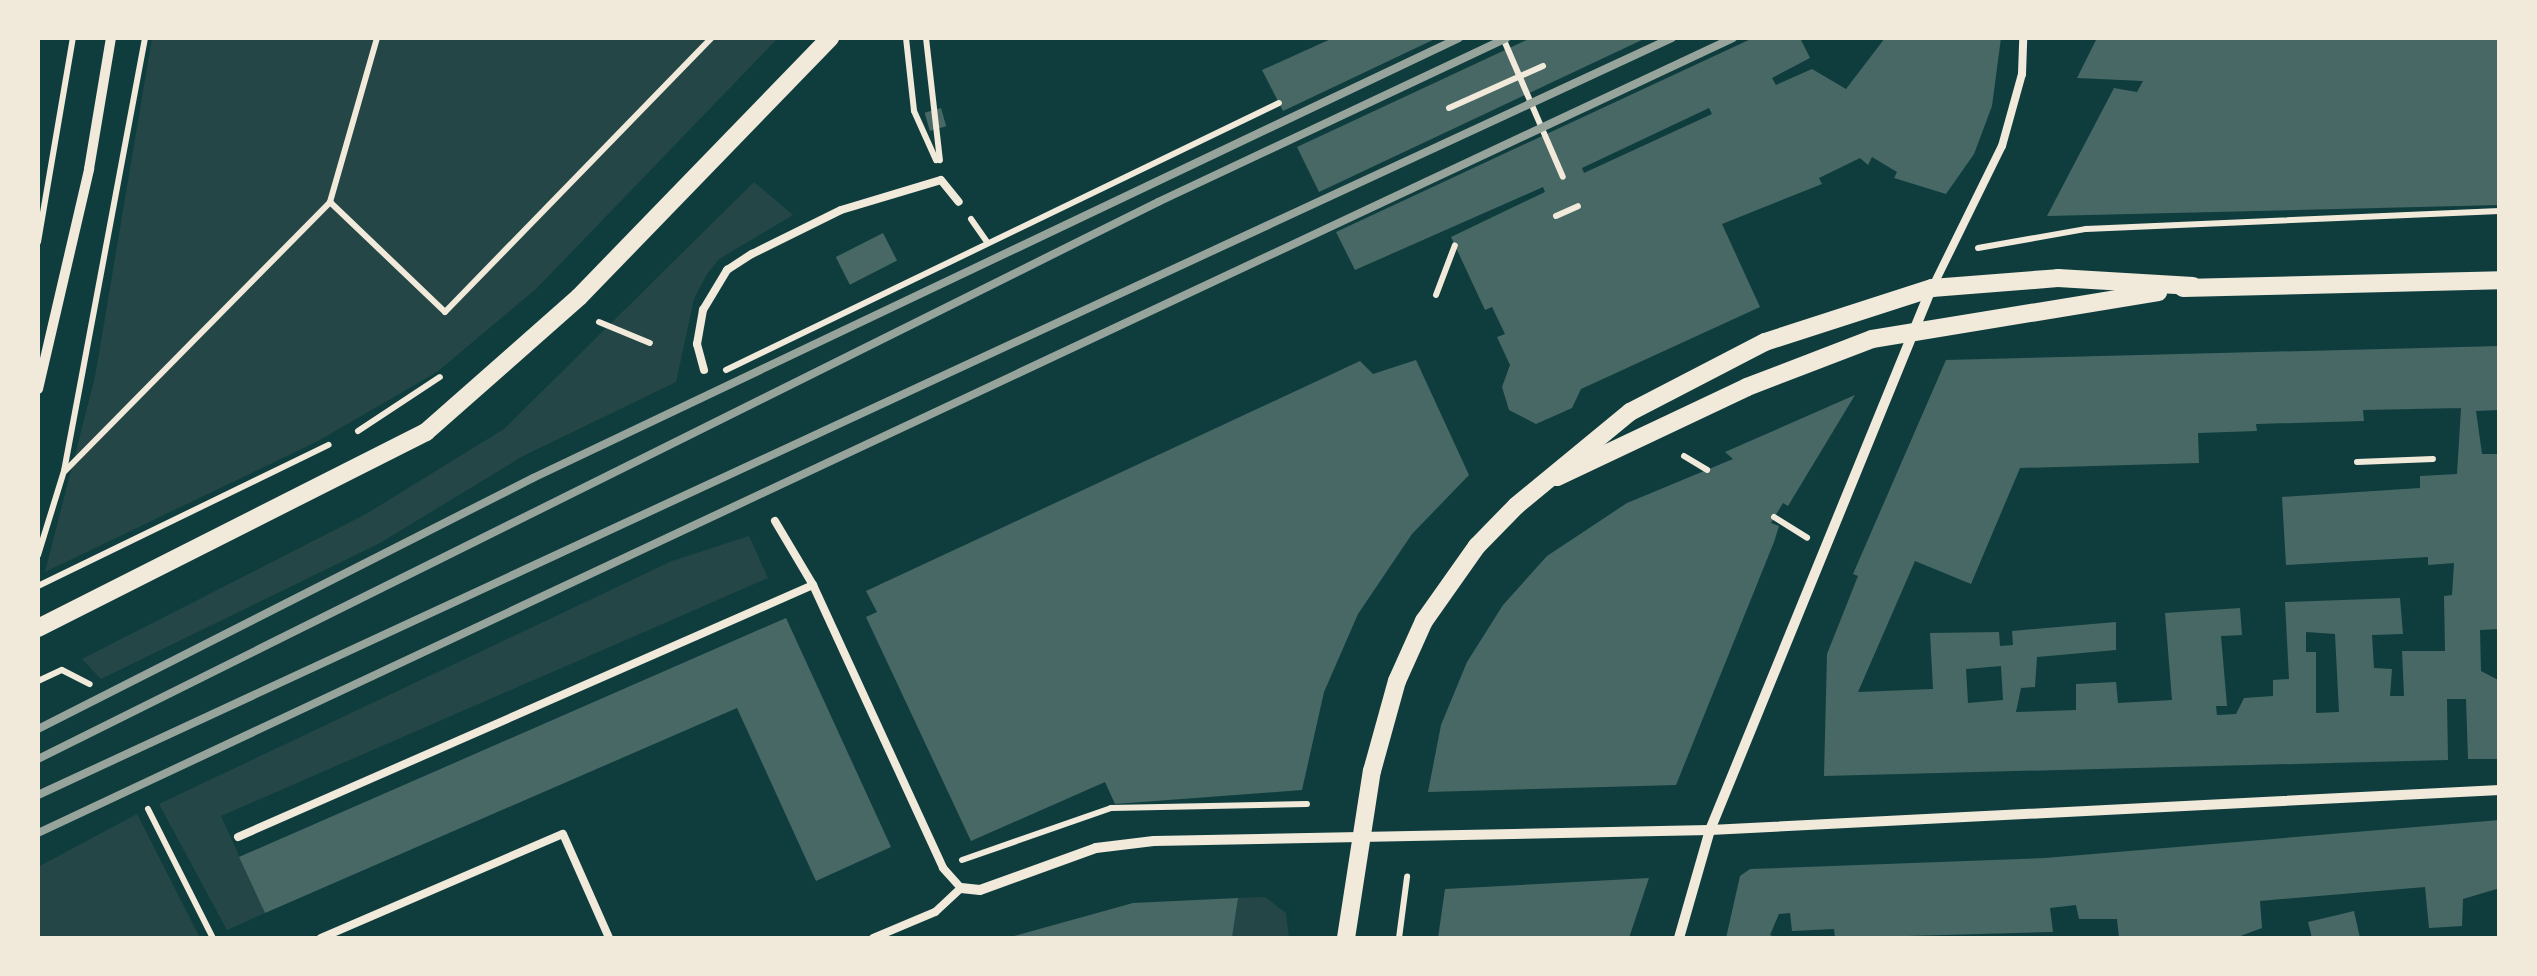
<!DOCTYPE html>
<style>
body{margin:0}
#map{position:relative;width:2537px;height:976px;overflow:hidden;background:#0f3d3e;font-family:Signika,sans-serif}
div>[style]{position:absolute}
[style*='--x']{left:calc(var(--x)*1px);top:calc(var(--y)*1px);width:calc(var(--w)*1px);rotate:calc(var(--a)*1deg)}
.green>*{inset:0;background:#244646}
.building>*{inset:0;background:#486865;transform-origin:0 0}
.path>*{height:6px;margin:-3px;padding:0 3px;transform-origin:3px;border-radius:3px;background:#f1e9da}
.service>*{height:8px;margin:-4px;padding:0 4px;transform-origin:4px;border-radius:4px;background:#f1e9da}
.minor>*{height:10px;margin:-5px;padding:0 5px;transform-origin:5px;border-radius:5px;background:#f1e9da}
.tertiary>*{height:18px;margin:-9px;padding:0 9px;transform-origin:9px;border-radius:9px;background:#f1e9da}
.rail>*{height:8px;margin:-4px;padding:0 4px;transform-origin:4px;border-radius:4px;background:#97a49c}
span{translate:-50% -50%;white-space:nowrap;text-align:center;line-height:1.15;-webkit-text-stroke:8px #f1e9da;paint-order:stroke}
.frame{position:absolute;inset:0;border:40px solid #f1e9da;pointer-events:none}
</style>
<div id="map">
<div class="green">
<div style="clip-path:polygon(152px 38px,778px 38px,536px 289px,437px 372px,318px 441px,45px 572px,95px 377px)"></div>
<div style="clip-path:polygon(754px 182px,793px 215px,719px 259px,707px 274px,694px 299px,676px 382px,523px 456px,380px 543px,101px 679px,82px 659px,366px 514px,504px 429px)"></div>
<div style="clip-path:polygon(749px 536px,768px 578px,221px 816px,265px 913px,227px 930px,159px 804px,672px 561px)"></div>
<div style="clip-path:polygon(137px 814px,200px 938px,38px 938px,38px 867px)"></div>
<div style="clip-path:polygon(1265px 897px,1286px 913px,1289px 938px,1232px 938px,1238px 898px)"></div>
</div>
<div class="building">
<div style="clip-path:polygon(1333px 38px,1437px 38px,1283px 111px,1262px 70px)"></div>
<div style="clip-path:polygon(1531px 38px,1646px 38px,1319px 192px,1297px 147px)"></div>
<div style="clip-path:polygon(evenodd,1753px 38px,1800px 38px,1810px 58px,1772px 78px,1776px 85px,1812px 69px,1846px 89px,1885px 38px,2001px 38px,1992px 106px,1974px 154px,1946px 194px,1894px 178px,1897px 172px,1872px 157px,1868px 165px,1860px 158px,1819px 178px,1822px 184px,1722px 224px,1760px 307px,1581px 389px,1572px 408px,1536px 424px,1509px 410px,1502px 387px,1510px 365px,1497px 337px,1505px 334px,1492px 307px,1485px 310px,1451px 237px,1545px 192px,1543px 187px,1355px 270px,1336px 232px,1753px 38px,1709px 108px,1712px 114px,1584px 173px,1582px 168px,1709px 108px)"></div>
<div style="clip-path:polygon(2097px 38px,2500px 38px,2500px 205px,2047px 216px,2114px 88px,2137px 92px,2143px 81px,2077px 78px)"></div>
<div style="left:941px;top:108px;width:19px;height:17px;rotate:74deg"></div>
<div style="left:883px;top:233px;width:31px;height:53px;rotate:63deg"></div>
<div style="clip-path:polygon(evenodd,2500px 346px,2500px 410px,2476px 411px,2482px 454px,2500px 454px,2500px 629px,2480px 630px,2481px 671px,2500px 681px,2500px 759px,2468px 759px,2466px 699px,2447px 699px,2448px 760px,1824px 776px,1827px 654px,1858px 576px,1853px 574px,1946px 360px,2500px 346px,2461px 408px,2457px 474px,2420px 476px,2420px 488px,2282px 497px,2286px 565px,2428px 557px,2428px 565px,2454px 563px,2452px 595px,2444px 596px,2445px 651px,2402px 651px,2404px 696px,2390px 696px,2392px 669px,2374px 668px,2372px 635px,2403px 634px,2400px 598px,2285px 602px,2289px 679px,2273px 680px,2273px 696px,2244px 698px,2236px 714px,2217px 715px,2216px 706px,2227px 706px,2221px 636px,2242px 635px,2240px 608px,2165px 613px,2172px 700px,2118px 703px,2116px 682px,2076px 684px,2076px 710px,2016px 712px,2021px 688px,2035px 687px,2037px 657px,2116px 650px,2116px 622px,2012px 631px,2013px 645px,2000px 646px,1999px 632px,1930px 633px,1933px 689px,1858px 692px,1915px 561px,1971px 584px,2020px 468px,2199px 463px,2198px 433px,2257px 431px,2256px 424px,2364px 421px,2363px 410px,2461px 408px,2500px 346px,2306px 632px,2335px 634px,2339px 712px,2316px 713px,2316px 652px,2306px 652px,2306px 632px,2500px 346px,2001px 666px,2003px 700px,1968px 703px,1966px 669px,2001px 666px)"></div>
<div style="clip-path:polygon(1416px 360px,1469px 475px,1412px 534px,1358px 614px,1324px 692px,1302px 790px,1115px 804px,1105px 782px,971px 841px,866px 617px,877px 612px,866px 591px,1360px 361px,1373px 374px)"></div>
<div style="clip-path:polygon(1855px 395px,1788px 506px,1783px 503px,1771px 523px,1779px 526px,1774px 542px,1676px 785px,1428px 792px,1441px 725px,1467px 662px,1503px 605px,1547px 556px,1627px 503px,1733px 459px,1725px 452px)"></div>
<div style="clip-path:polygon(786px 618px,891px 847px,816px 881px,737px 708px,265px 913px,239px 857px)"></div>
<div style="clip-path:polygon(2500px 820px,2500px 888px,2463px 899px,2462px 926px,2429px 928px,2425px 887px,2260px 901px,2262px 928px,2235px 938px,2119px 938px,2117px 919px,2079px 919px,2076px 905px,2050px 908px,2053px 932px,1835px 938px,1834px 929px,1792px 931px,1790px 913px,1779px 914px,1770px 935px,1778px 938px,1726px 938px,1740px 876px,1750px 869px,2045px 858px)"></div>
<div style="clip-path:polygon(1649px 878px,1629px 938px,1438px 938px,1445px 889px)"></div>
<div style="clip-path:polygon(1238px 898px,1232px 938px,1007px 938px,1133px 903px)"></div>
<div style="clip-path:polygon(2354px 911px,2360px 938px,2312px 938px,2308px 922px)"></div>
</div>
<div class="path">
<div style="--x:377;--y:38;--w:171;--a:106"></div>
<div style="--x:330;--y:202;--w:159;--a:43.7"></div>
<div style="--x:445;--y:312;--w:382;--a:-45.8"></div>
<div style="--x:906;--y:38;--w:73;--a:83.7"></div>
<div style="--x:914;--y:111;--w:54;--a:65.8"></div>
<div style="--x:926;--y:38;--w:123;--a:83.5"></div>
<div style="--x:1503;--y:38;--w:151;--a:66.7"></div>
<div style="--x:1449;--y:108;--w:103;--a:-24.1"></div>
<div style="--x:1556;--y:216;--w:24;--a:-24"></div>
<div style="--x:971;--y:219;--w:28;--a:55"></div>
<div style="--x:38;--y:242;--w:207;--a:-80.3"></div>
<div style="--x:1978;--y:248;--w:110;--a:-10"></div>
<div style="--x:2086;--y:229;--w:414;--a:-2.5"></div>
<div style="--x:1436;--y:295;--w:53;--a:-69.2"></div>
<div style="--x:599;--y:322;--w:55;--a:22.4"></div>
<div style="--x:726;--y:370;--w:614;--a:-25.77"></div>
<div style="--x:358;--y:431;--w:98;--a:-33.4"></div>
<div style="--x:1684;--y:456;--w:27;--a:31"></div>
<div style="--x:2357;--y:462;--w:76;--a:-2.3"></div>
<div style="--x:65;--y:471;--w:378;--a:-45.4"></div>
<div style="--x:1774;--y:517;--w:39;--a:32"></div>
<div style="--x:38;--y:555;--w:88;--a:-72.8"></div>
<div style="--x:64;--y:471;--w:441;--a:-79.4"></div>
<div style="--x:38;--y:586;--w:323;--a:-25.9"></div>
<div style="--x:38;--y:681;--w:26;--a:-25"></div>
<div style="--x:62;--y:670;--w:31;--a:27"></div>
<div style="--x:148;--y:809;--w:144;--a:63.3"></div>
<div style="--x:962;--y:860;--w:158;--a:-19.2"></div>
<div style="--x:1111;--y:808;--w:196;--a:-1.2"></div>
<div style="--x:1399;--y:938;--w:62;--a:-82.5"></div>
</div>
<div class="service">
<div style="--x:1934;--y:284;--w:154;--a:-63.8"></div>
<div style="--x:2002;--y:146;--w:75;--a:-74.5"></div>
<div style="--x:2022;--y:74;--w:36;--a:-88"></div>
<div style="--x:704;--y:370;--w:27;--a:-105"></div>
<div style="--x:697;--y:344;--w:35;--a:-80"></div>
<div style="--x:703;--y:310;--w:47;--a:-59"></div>
<div style="--x:727;--y:270;--w:30;--a:-33"></div>
<div style="--x:752;--y:254;--w:99;--a:-26.3"></div>
<div style="--x:841;--y:210;--w:104;--a:-16.7"></div>
<div style="--x:941;--y:180;--w:28;--a:51"></div>
<div style="--x:775;--y:521;--w:74;--a:59.3"></div>
<div style="--x:813;--y:585;--w:311;--a:65.3"></div>
<div style="--x:943;--y:868;--w:27;--a:48"></div>
<div style="--x:961;--y:888;--w:35;--a:137"></div>
<div style="--x:935;--y:912;--w:67;--a:157.2"></div>
<div style="--x:238;--y:837;--w:628;--a:-23.67"></div>
<div style="--x:321;--y:938;--w:263;--a:-23.3"></div>
<div style="--x:563;--y:834;--w:114;--a:66.1"></div>
</div>
<div class="minor">
<div style="--x:38;--y:389;--w:226;--a:-76.9"></div>
<div style="--x:89;--y:169;--w:133;--a:-80.5"></div>
<div style="--x:961;--y:888;--w:19;--a:6"></div>
<div style="--x:980;--y:890;--w:123;--a:-19.9"></div>
<div style="--x:1096;--y:848;--w:58;--a:-6.9"></div>
<div style="--x:1154;--y:841;--w:556;--a:-1.13"></div>
<div style="--x:1710;--y:830;--w:791;--a:-2.9"></div>
<div style="--x:1679;--y:938;--w:112;--a:-74"></div>
<div style="--x:1710;--y:830;--w:584;--a:-67.78"></div>
</div>
<div class="tertiary">
<div style="--x:2183;--y:288;--w:317;--a:-1.4"></div>
<div style="--x:1557;--y:477;--w:210;--a:-25.3"></div>
<div style="--x:1747;--y:387;--w:134;--a:-21"></div>
<div style="--x:1872;--y:339;--w:290;--a:-9.3"></div>
<div style="--x:38;--y:628;--w:435;--a:-26.8"></div>
<div style="--x:426;--y:432;--w:204;--a:-41.4"></div>
<div style="--x:579;--y:297;--w:361;--a:-45.9"></div>
<div style="--x:1346;--y:938;--w:169;--a:-81.2"></div>
<div style="--x:1372;--y:771;--w:93;--a:-74.5"></div>
<div style="--x:1397;--y:681;--w:66;--a:-65.8"></div>
<div style="--x:1424;--y:621;--w:92;--a:-54.8"></div>
<div style="--x:1477;--y:546;--w:56;--a:-45.7"></div>
<div style="--x:1516;--y:506;--w:148;--a:-39.5"></div>
<div style="--x:1630;--y:412;--w:152;--a:-27.4"></div>
<div style="--x:1765;--y:342;--w:176;--a:-17.9"></div>
<div style="--x:1932;--y:288;--w:126;--a:-4.5"></div>
<div style="--x:2058;--y:278;--w:135;--a:3.4"></div>
</div>
<div class="rail">
<div style="--x:38;--y:729;--w:555;--a:-26.89"></div>
<div style="--x:533;--y:478;--w:1025;--a:-25.42"></div>
<div style="--x:38;--y:759;--w:1251;--a:-26.44"></div>
<div style="--x:1158;--y:202;--w:385;--a:-25.2"></div>
<div style="--x:38;--y:795;--w:1801;--a:-24.86"></div>
<div style="--x:38;--y:833;--w:1872;--a:-25.13"></div>
</div>
<div class="frame"></div>
</div>
